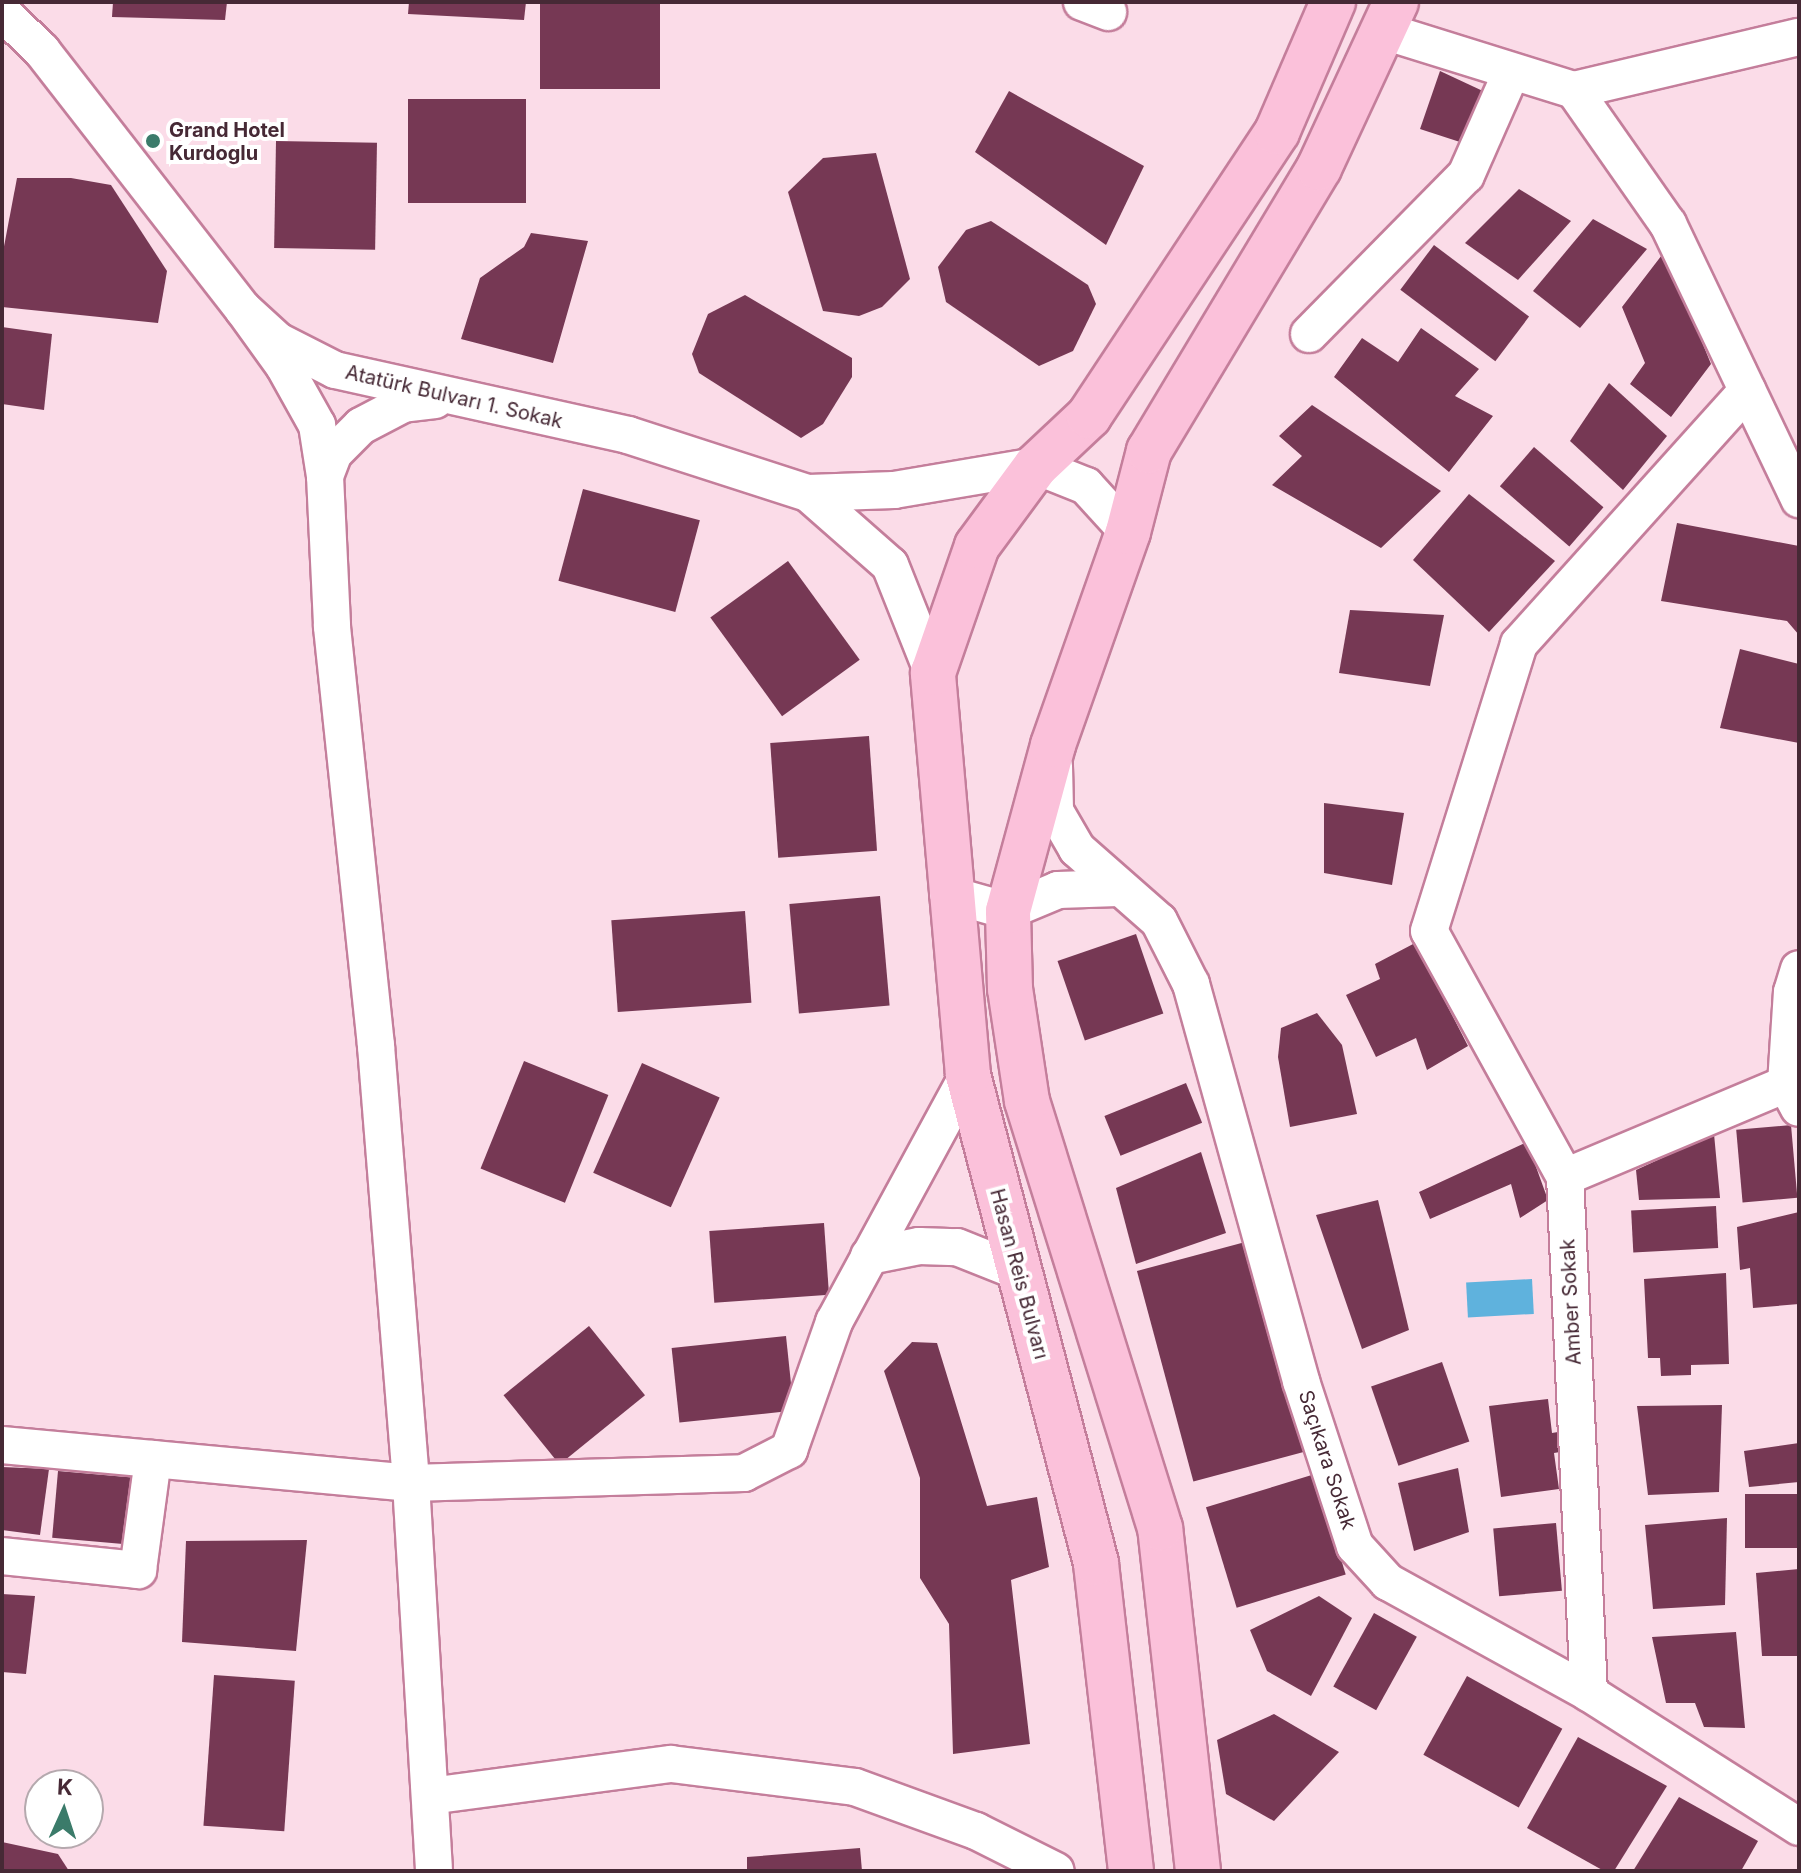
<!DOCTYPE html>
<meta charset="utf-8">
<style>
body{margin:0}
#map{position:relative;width:1801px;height:1873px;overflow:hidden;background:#fbdce8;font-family:Inter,sans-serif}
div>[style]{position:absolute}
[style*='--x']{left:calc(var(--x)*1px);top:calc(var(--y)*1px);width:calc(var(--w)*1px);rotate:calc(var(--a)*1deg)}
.water>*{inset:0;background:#5fb2dd;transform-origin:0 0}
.building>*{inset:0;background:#763854;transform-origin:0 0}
.roads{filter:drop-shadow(2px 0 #c47e9b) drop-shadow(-2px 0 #c47e9b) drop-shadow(0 2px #c47e9b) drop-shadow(0 -2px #c47e9b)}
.minor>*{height:36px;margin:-18px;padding:0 18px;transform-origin:18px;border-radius:18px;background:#fff}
.major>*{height:44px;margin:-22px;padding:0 22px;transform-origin:22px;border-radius:22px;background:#fbc1da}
.dots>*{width:22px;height:22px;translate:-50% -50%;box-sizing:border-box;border:4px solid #fff;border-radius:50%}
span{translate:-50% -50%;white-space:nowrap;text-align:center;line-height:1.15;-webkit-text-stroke:8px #fff;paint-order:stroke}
.poi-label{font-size:20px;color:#462935;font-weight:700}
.left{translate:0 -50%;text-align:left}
.street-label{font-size:20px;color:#462935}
.frame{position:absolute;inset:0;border:4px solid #462935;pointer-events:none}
.north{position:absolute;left:24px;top:1769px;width:80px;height:80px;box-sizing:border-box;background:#fff;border:2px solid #b5a9ae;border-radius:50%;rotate:3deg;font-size:22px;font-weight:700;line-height:32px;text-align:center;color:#462935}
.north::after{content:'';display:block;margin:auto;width:28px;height:36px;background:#3b7b6a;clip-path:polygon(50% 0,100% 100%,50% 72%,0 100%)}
</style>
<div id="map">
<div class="water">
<div style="left:1532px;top:1279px;width:35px;height:66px;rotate:87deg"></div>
</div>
<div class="building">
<div style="clip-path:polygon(113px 2px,227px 2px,225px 20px,112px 17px)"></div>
<div style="clip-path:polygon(409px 2px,526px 2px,524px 20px,408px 14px)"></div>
<div style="left:540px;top:2px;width:120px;height:87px"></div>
<div style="clip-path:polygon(1440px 71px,1485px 92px,1463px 143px,1420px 129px)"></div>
<div style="clip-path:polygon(1009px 91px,1144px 166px,1106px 245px,975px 152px)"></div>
<div style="left:408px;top:99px;width:118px;height:104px"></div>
<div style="left:276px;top:141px;width:101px;height:107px;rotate:1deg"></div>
<div style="clip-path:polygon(876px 153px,910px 279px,882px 307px,859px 316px,823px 311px,788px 192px,823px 158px)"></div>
<div style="clip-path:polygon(17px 178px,71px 178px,111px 185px,167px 271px,158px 323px,2px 307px,2px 257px)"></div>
<div style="clip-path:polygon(1519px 189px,1571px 221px,1518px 280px,1465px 243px)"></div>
<div style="clip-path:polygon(1593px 219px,1647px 249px,1580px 328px,1533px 291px)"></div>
<div style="clip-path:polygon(991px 221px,1088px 285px,1096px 304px,1073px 351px,1039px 366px,946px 302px,938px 267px,966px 230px)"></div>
<div style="clip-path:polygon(531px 233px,588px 241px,553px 363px,461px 339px,480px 278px,524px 247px)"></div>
<div style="left:1434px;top:245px;width:119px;height:56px;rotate:37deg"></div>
<div style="clip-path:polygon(1665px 251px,1711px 364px,1671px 417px,1630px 384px,1645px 363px,1622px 307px)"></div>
<div style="clip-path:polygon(745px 295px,852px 358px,852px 377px,823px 424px,801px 438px,699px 373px,692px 354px,708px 314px)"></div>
<div style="clip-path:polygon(2px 327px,52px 334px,44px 410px,2px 404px)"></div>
<div style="clip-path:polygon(1421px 328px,1479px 369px,1455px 396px,1493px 416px,1449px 472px,1334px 377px,1362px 338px,1398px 362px)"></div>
<div style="clip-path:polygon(1609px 383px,1667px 436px,1623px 490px,1570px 441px)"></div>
<div style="clip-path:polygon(1312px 405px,1441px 491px,1381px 548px,1272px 485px,1302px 456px,1279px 436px)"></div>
<div style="left:1534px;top:447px;width:92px;height:52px;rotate:41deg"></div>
<div style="left:583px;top:489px;width:121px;height:95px;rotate:15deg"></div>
<div style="clip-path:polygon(1469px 494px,1555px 561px,1489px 632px,1413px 560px)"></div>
<div style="clip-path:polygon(1677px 523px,1799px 546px,1799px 635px,1787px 621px,1661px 601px)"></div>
<div style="left:788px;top:561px;width:122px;height:96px;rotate:54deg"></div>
<div style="clip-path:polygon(1350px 610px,1444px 615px,1430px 686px,1339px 673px)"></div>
<div style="clip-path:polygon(1740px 649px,1799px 664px,1799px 743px,1720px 728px)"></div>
<div style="left:869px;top:736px;width:115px;height:99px;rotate:86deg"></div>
<div style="clip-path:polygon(1324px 803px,1404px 813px,1392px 885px,1324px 873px)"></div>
<div style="left:880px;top:896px;width:110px;height:91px;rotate:85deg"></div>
<div style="left:745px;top:911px;width:92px;height:134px;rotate:86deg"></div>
<div style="left:1136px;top:934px;width:84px;height:83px;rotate:71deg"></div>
<div style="clip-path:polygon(1415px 943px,1468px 1046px,1427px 1070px,1416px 1038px,1376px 1057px,1346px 995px,1380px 979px,1375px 964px)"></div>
<div style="clip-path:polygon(1317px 1013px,1342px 1045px,1357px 1114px,1290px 1127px,1278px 1057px,1281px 1028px)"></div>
<div style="left:524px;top:1061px;width:91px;height:116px;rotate:22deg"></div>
<div style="left:642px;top:1063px;width:85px;height:120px;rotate:24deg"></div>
<div style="left:1186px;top:1083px;width:43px;height:88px;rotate:68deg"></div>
<div style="left:1791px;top:1125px;width:73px;height:55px;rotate:85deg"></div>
<div style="clip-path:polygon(1714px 1134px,1720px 1198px,1639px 1200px,1636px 1170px)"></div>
<div style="clip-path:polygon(1527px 1142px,1548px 1200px,1520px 1218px,1511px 1184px,1430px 1219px,1419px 1192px)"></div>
<div style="clip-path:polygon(1201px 1152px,1226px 1233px,1136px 1264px,1116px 1188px)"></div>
<div style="clip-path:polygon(1378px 1200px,1409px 1330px,1362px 1349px,1316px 1215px)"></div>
<div style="left:1716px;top:1206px;width:42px;height:85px;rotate:87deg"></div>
<div style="clip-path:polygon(1799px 1212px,1799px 1304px,1753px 1308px,1750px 1268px,1740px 1270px,1737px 1227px)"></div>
<div style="left:824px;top:1223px;width:72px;height:115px;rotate:86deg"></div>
<div style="left:1249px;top:1241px;width:218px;height:116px;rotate:75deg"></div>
<div style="clip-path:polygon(1726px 1273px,1729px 1364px,1691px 1365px,1691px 1375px,1661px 1376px,1660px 1358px,1648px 1358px,1644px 1279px)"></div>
<div style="left:589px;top:1326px;width:89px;height:110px;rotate:51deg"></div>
<div style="left:786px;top:1336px;width:75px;height:115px;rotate:84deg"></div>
<div style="clip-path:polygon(912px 1342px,937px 1343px,987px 1506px,1037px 1497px,1049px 1567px,1011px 1580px,1030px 1744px,953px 1754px,949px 1624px,920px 1578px,920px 1478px,884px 1371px)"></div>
<div style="left:1442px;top:1362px;width:84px;height:75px;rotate:71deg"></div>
<div style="clip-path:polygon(1548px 1399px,1552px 1433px,1564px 1431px,1566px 1451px,1554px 1453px,1559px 1489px,1501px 1497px,1489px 1406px)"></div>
<div style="clip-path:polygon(1722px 1405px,1719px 1492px,1648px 1495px,1637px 1406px)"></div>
<div style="clip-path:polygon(1799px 1443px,1799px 1482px,1749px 1487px,1744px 1451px)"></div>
<div style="clip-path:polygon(2px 1467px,49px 1469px,40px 1535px,2px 1530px)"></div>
<div style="clip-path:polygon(1458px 1468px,1469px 1532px,1414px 1551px,1398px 1483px)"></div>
<div style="left:58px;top:1471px;width:74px;height:67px;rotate:5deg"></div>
<div style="left:1315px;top:1474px;width:105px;height:114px;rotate:73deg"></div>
<div style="left:1799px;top:1494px;width:54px;height:54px;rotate:90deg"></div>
<div style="clip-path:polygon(1727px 1518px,1725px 1605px,1653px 1609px,1645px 1525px)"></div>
<div style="left:1556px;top:1523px;width:68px;height:63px;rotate:85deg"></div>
<div style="clip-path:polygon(307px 1540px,296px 1651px,182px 1642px,186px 1541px)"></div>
<div style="clip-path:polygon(1799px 1569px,1799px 1656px,1762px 1656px,1756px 1573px)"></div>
<div style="clip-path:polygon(2px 1594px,35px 1596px,26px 1674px,2px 1672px)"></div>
<div style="clip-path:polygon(1319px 1596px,1352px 1618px,1311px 1696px,1267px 1671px,1250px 1630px)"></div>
<div style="left:1374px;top:1613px;width:49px;height:84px;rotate:29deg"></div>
<div style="clip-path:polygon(1736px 1632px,1745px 1728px,1704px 1727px,1695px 1703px,1666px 1703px,1652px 1637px)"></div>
<div style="left:214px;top:1675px;width:81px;height:151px;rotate:4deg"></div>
<div style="left:1467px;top:1676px;width:109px;height:90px;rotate:29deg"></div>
<div style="clip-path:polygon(1274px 1714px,1339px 1752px,1274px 1821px,1226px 1794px,1217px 1740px)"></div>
<div style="clip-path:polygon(1578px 1737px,1667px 1786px,1614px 1871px,1604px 1871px,1527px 1828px)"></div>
<div style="clip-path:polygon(1679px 1797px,1758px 1841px,1741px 1871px,1633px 1871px)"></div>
<div style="clip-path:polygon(2px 1842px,58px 1854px,69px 1871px,2px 1871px)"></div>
<div style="clip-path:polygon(860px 1848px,862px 1871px,747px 1871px,747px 1857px)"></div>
</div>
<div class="roads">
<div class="minor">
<div style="--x:1082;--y:2;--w:28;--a:21"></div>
<div style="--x:2;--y:12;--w:56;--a:44.3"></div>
<div style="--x:42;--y:51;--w:327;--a:52.1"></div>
<div style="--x:243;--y:309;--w:47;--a:42.4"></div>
<div style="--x:278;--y:341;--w:64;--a:27"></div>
<div style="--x:335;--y:370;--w:300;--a:12.5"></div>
<div style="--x:628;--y:435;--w:189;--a:17.9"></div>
<div style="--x:808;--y:493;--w:86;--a:-2"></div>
<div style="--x:894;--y:490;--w:144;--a:-9.6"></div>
<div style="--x:1036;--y:466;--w:54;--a:21.8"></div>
<div style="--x:1086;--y:486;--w:62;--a:47.6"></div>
<div style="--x:1384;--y:31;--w:199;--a:17.3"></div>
<div style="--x:1574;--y:90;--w:231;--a:-13.3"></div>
<div style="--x:1574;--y:90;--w:164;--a:55"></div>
<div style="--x:1668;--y:224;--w:305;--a:64.5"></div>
<div style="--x:243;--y:309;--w:70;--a:54.3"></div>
<div style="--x:284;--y:366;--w:68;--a:60.8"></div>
<div style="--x:317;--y:425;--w:52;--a:81.1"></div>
<div style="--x:325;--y:476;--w:151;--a:87.3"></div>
<div style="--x:332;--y:627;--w:421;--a:84"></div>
<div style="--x:376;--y:1046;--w:438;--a:85.4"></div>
<div style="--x:411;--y:1483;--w:333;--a:-1.7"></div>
<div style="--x:744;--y:1473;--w:51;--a:-27.1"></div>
<div style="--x:789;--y:1450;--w:136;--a:-70.6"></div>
<div style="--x:834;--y:1322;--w:281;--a:-61.5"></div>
<div style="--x:1309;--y:334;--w:223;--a:-45.4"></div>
<div style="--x:1466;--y:175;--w:111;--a:-66.2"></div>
<div style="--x:325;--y:476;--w:25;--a:-69"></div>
<div style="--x:334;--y:453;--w:38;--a:-45"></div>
<div style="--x:361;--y:426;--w:47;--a:-27.6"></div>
<div style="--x:403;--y:404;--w:32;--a:-7"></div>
<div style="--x:808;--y:493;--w:109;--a:41.3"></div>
<div style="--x:890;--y:565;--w:116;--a:68.3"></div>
<div style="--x:1054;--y:766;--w:45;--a:88.7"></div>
<div style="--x:1055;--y:811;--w:44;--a:59.9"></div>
<div style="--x:1077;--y:849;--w:109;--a:41.3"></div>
<div style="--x:1159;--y:921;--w:71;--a:63.1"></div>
<div style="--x:1191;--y:984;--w:412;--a:74.5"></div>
<div style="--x:1301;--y:1381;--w:174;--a:71.9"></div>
<div style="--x:1355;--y:1546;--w:49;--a:47.5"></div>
<div style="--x:1388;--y:1582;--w:230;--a:28.9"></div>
<div style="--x:1589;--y:1693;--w:249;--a:32.5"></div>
<div style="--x:948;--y:894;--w:62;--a:15.8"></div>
<div style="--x:1008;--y:911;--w:54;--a:-22.8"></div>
<div style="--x:1058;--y:890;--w:60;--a:-1.9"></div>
<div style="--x:1786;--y:1084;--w:92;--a:-86.3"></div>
<div style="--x:1792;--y:992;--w:24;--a:-73"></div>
<div style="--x:1565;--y:1177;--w:281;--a:-118.9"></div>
<div style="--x:1429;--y:931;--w:301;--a:-72.6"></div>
<div style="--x:1519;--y:644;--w:341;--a:-48"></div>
<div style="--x:869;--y:1256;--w:51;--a:-11.3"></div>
<div style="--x:919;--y:1246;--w:38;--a:2"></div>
<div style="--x:957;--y:1247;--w:65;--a:21.8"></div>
<div style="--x:2;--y:1445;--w:411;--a:5.3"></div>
<div style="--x:411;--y:1483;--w:389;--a:86.6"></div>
<div style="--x:2;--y:1556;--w:137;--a:5.9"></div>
<div style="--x:138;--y:1570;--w:112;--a:-82.3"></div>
<div style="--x:1589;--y:1693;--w:517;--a:-92.66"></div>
<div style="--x:1565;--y:1177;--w:240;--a:-22.8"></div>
<div style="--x:1786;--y:1084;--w:27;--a:62"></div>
<div style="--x:430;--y:1796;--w:243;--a:-7.6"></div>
<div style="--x:671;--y:1764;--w:185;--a:7.1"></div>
<div style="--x:855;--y:1787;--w:129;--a:20"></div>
<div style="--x:976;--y:1831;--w:89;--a:26.6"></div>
</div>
<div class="major">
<div style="--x:1131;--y:1871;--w:310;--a:-96.5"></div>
<div style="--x:1096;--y:1563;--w:505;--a:-104.7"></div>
<div style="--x:968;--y:1075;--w:404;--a:-95"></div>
<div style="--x:933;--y:673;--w:134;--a:-70.9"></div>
<div style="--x:977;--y:546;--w:99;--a:-53.6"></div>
<div style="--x:1036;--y:466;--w:73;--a:-43.3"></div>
<div style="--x:1089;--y:416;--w:341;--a:-56.5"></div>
<div style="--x:1277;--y:132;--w:142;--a:-66.7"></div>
<div style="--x:1198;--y:1871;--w:345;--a:-96.3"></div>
<div style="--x:1160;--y:1528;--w:447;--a:-107.3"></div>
<div style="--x:1027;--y:1101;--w:113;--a:-98.6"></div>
<div style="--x:1010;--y:989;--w:78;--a:-91.5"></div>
<div style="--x:1008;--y:911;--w:172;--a:-74.8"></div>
<div style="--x:1053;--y:745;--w:226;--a:-70.6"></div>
<div style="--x:1128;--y:532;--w:84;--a:-75.5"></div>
<div style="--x:1149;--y:451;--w:330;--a:-59"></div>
<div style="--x:1319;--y:168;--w:183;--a:-65.1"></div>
</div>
</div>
<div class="dots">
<div style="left:153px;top:141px;background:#3b7b6a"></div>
</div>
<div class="poi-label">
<span class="left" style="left:169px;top:142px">Grand Hotel<br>Kurdoglu</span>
</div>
<div class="street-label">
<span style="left:454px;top:397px;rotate:13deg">Atatürk Bulvarı 1. Sokak</span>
<span style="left:1019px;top:1274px;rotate:75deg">Hasan Reis Bulvarı</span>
<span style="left:1571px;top:1302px;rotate:-93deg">Amber Sokak</span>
<span style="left:1327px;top:1460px;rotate:72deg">Saçıkara Sokak</span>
</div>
<div class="frame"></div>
<div class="north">K</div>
</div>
